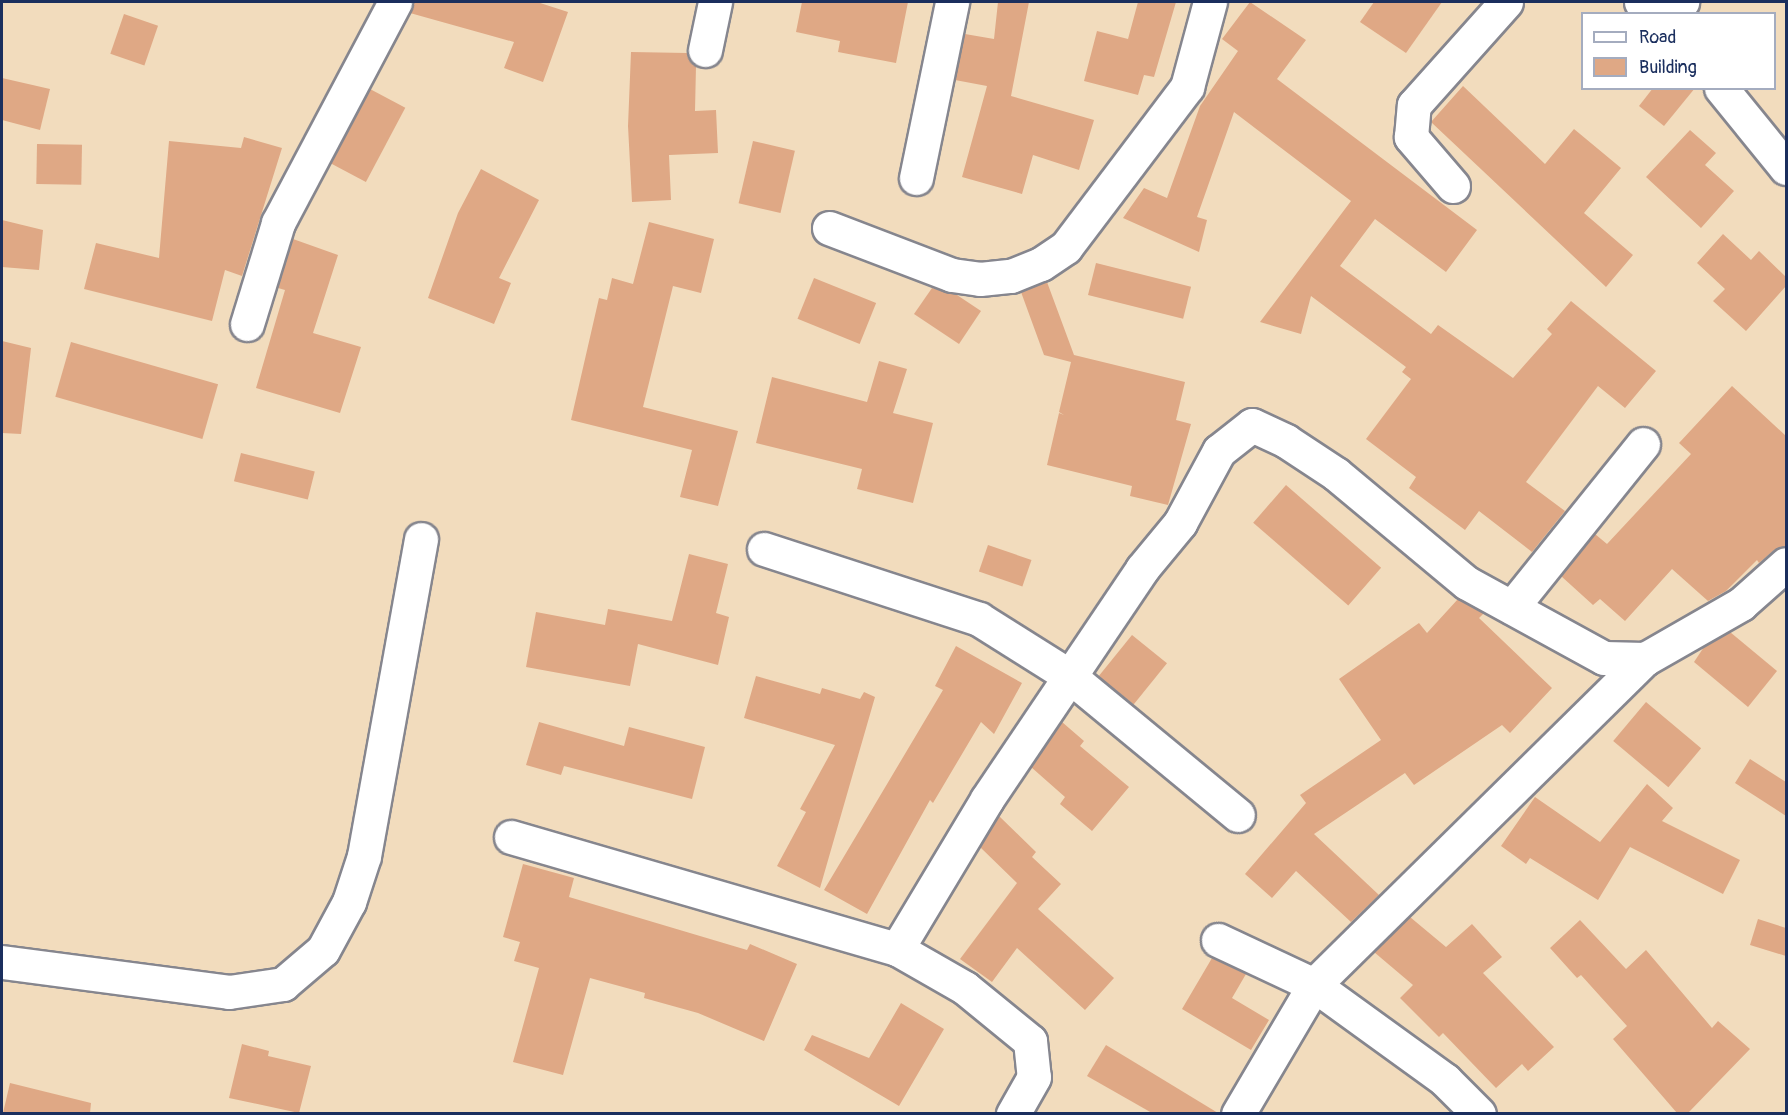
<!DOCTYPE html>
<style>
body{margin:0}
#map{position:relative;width:1788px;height:1115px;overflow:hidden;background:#f2dcbd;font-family:Pangolin,sans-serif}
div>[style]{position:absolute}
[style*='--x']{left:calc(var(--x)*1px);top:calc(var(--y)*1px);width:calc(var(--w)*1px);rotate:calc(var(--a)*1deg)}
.building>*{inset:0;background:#dfa885;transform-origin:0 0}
.roads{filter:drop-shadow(2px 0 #86868e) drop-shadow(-2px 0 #86868e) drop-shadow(0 2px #86868e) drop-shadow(0 -2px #86868e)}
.minor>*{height:33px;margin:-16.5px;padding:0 16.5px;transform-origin:16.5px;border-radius:16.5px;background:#fff}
span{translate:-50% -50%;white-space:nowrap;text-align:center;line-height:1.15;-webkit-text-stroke:4.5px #fff;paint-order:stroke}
.frame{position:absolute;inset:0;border:3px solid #1b2f5e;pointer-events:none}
.legend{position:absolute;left:1581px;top:12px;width:195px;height:78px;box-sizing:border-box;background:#fff;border:2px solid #a4acbf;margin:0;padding:8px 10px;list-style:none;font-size:18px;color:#1b2f5e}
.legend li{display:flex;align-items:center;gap:12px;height:30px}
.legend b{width:30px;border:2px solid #a4acbf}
</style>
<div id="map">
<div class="building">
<div style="clip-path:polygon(414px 2px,537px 2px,568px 12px,543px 82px,504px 68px,514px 42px,410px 13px)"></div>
<div style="clip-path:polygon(802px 2px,908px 2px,896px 63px,838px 52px,840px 41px,796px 32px)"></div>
<div style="clip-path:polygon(998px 2px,1029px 2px,1011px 96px,1094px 120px,1079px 170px,1033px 155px,1022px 194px,962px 177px,987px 86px,955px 80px,965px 34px,994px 39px)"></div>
<div style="clip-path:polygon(1138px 2px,1176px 2px,1154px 77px,1144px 75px,1138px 95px,1084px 81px,1097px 31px,1128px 39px)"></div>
<div style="clip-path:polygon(1250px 2px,1306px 40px,1277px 79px,1477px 230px,1446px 272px,1375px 219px,1340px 266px,1431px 334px,1438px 325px,1513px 378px,1552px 334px,1547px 329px,1571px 301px,1656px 371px,1625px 408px,1598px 386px,1526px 482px,1565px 511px,1532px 552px,1479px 511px,1465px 530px,1409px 488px,1416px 477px,1366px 439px,1411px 379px,1402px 372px,1406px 367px,1311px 296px,1301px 334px,1260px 322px,1351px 201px,1234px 112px,1197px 217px,1207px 220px,1199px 252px,1123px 218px,1144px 188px,1167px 198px,1200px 106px,1238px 51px,1222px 39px)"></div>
<div style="clip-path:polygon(1374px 2px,1442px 2px,1406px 53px,1360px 22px)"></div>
<div style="left:124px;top:14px;width:36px;height:42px;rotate:19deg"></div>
<div style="clip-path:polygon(631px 52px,687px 53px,696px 66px,695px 111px,716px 110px,718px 153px,669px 155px,671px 200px,632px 202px,628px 126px)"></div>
<div style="clip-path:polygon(2px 78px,50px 89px,40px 130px,2px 120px)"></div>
<div style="clip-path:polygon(1463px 86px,1545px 164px,1574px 129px,1621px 168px,1584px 213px,1633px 255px,1606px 287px,1431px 122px)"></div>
<div style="clip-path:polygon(1653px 88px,1695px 88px,1664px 126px,1639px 106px)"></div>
<div style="left:370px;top:89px;width:40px;height:84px;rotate:28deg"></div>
<div style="clip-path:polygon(1690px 130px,1716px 153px,1705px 165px,1734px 191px,1701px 228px,1646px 177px)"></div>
<div style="clip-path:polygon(244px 137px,282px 148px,242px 276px,225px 270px,212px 321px,84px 289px,96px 243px,159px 258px,169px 141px,241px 148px)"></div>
<div style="left:753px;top:141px;width:43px;height:64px;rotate:13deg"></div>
<div style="left:37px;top:144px;width:45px;height:40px;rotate:1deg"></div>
<div style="clip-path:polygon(481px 169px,539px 200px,499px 278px,511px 283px,494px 324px,428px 298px,458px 213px)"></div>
<div style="clip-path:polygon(2px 220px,43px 230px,39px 270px,2px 267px)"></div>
<div style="clip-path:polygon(649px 222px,714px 239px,701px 293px,673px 286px,643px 407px,738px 431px,718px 506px,680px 497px,692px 450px,571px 420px,599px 298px,607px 300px,612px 278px,633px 284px)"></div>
<div style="clip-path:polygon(1723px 234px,1751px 260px,1759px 251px,1786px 277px,1786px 286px,1746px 331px,1713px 301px,1725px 289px,1697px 263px)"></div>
<div style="clip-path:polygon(293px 239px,338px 255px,313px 333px,361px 347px,340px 413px,256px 388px,285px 290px,278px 288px)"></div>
<div style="left:1096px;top:263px;width:98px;height:33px;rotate:14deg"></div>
<div style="left:814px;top:278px;width:67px;height:44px;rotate:22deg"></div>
<div style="clip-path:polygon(1047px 282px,1074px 355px,1185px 382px,1176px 420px,1191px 424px,1168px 505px,1130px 496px,1132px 486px,1047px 465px,1059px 413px,1064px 415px,1059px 412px,1071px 362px,1044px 355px,1021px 292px)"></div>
<div style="clip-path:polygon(932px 288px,957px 295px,981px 311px,959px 344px,914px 314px)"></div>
<div style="clip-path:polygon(2px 341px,31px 348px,21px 434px,2px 433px)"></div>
<div style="left:71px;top:342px;width:153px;height:57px;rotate:16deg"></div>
<div style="clip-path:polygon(879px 361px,907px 369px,893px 413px,933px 423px,913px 503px,857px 489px,862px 469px,756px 443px,772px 377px,867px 402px)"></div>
<div style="clip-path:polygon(1732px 386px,1786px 436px,1786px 546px,1774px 550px,1759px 563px,1757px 560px,1726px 591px,1708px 601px,1672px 569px,1625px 621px,1600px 599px,1593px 605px,1561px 576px,1595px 534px,1607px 544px,1691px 454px,1679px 443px)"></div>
<div style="left:241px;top:453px;width:76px;height:29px;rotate:14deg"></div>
<div style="left:1286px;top:485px;width:126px;height:50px;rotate:41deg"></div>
<div style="left:988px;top:545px;width:46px;height:28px;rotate:19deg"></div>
<div style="clip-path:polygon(689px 554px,728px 564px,716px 613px,729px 617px,718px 665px,638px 644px,630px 686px,526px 667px,536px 612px,605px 625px,608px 609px,672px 621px)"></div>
<div style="clip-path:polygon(1458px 599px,1484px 613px,1479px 618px,1552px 688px,1510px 733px,1502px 725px,1414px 785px,1405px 773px,1314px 834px,1379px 895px,1351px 922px,1296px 871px,1272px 898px,1245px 874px,1306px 803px,1300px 795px,1381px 740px,1339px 679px,1419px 623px,1427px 633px)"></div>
<div style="clip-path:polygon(1730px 632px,1777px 671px,1748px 707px,1694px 662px,1704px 647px)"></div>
<div style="left:1132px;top:635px;width:45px;height:53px;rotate:39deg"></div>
<div style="clip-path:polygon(956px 646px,1022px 683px,994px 734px,981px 722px,933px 803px,930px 800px,867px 914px,824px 890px,943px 690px,935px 686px)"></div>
<div style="clip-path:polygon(756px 676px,820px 694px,822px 688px,860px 699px,864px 692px,875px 697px,820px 888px,777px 866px,806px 812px,800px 809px,835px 745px,744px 718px)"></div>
<div style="left:1646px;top:702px;width:72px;height:51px;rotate:40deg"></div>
<div style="clip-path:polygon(539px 722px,624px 746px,629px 727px,705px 747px,692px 799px,564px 766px,561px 775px,526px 765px)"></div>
<div style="clip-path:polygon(1062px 722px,1084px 741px,1080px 746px,1129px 787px,1092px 831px,1060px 804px,1065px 797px,1031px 767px)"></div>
<div style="clip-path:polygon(1750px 759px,1786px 782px,1786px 816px,1735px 783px)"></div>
<div style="clip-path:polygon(1647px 784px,1673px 808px,1662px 821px,1740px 860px,1723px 894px,1630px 847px,1598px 900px,1530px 858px,1526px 864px,1501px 846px,1535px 797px,1600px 842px)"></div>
<div style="clip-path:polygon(999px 816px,1036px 852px,1032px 857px,1061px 884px,1038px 909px,1114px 978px,1085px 1010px,1017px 948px,992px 982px,960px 959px,1017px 883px,980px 847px)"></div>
<div style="clip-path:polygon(523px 864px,574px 878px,569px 897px,747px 950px,750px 944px,797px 964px,764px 1041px,698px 1013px,644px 998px,645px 993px,590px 978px,563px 1075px,513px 1062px,539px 968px,514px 961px,520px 942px,503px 937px)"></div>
<div style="clip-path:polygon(1410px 917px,1446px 947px,1472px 924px,1502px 957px,1483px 973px,1554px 1047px,1528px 1071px,1522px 1064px,1496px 1088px,1443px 1033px,1439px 1037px,1400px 998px,1413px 985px,1374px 952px)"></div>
<div style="clip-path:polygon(1758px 919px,1786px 928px,1786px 956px,1750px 945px)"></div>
<div style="clip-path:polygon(1580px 920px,1626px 969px,1646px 950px,1712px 1028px,1718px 1021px,1750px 1049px,1688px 1113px,1677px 1113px,1613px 1039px,1627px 1026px,1581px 975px,1577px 978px,1550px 948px)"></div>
<div style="clip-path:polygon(1212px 958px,1246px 974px,1232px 998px,1269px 1020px,1251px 1050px,1182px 1009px)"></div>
<div style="clip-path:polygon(901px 1003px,944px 1029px,899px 1106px,804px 1050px,812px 1035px,869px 1058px)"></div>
<div style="clip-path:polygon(242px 1044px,269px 1051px,268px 1056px,311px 1066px,299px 1113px,229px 1098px)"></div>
<div style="clip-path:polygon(1106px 1045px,1144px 1068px,1218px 1113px,1152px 1113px,1087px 1076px)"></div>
<div style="clip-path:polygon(10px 1083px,91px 1103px,90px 1113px,3px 1113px)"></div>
</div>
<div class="roads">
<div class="minor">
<div style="--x:1641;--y:2;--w:17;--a:45"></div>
<div style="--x:1672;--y:14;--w:16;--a:-50"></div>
<div style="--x:705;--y:50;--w:49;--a:-78.2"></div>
<div style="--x:1721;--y:88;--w:103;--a:50.9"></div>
<div style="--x:916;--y:178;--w:180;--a:-78.4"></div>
<div style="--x:1453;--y:186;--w:65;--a:-130.6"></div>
<div style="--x:1411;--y:137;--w:32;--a:-85"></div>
<div style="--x:1414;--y:105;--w:138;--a:-48.2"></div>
<div style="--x:829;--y:228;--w:132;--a:20.9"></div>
<div style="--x:952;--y:275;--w:28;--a:8"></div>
<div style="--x:980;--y:279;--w:31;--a:-6"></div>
<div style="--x:1011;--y:276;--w:32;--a:-22"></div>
<div style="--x:1041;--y:264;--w:30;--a:-34"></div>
<div style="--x:1066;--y:247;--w:201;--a:-52.9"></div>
<div style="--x:1187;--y:87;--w:88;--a:-74.9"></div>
<div style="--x:247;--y:324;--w:106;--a:-72.9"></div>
<div style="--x:278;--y:223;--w:250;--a:-62.1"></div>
<div style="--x:764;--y:549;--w:226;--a:18"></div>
<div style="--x:979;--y:619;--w:105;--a:32.2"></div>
<div style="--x:1068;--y:675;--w:220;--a:39.5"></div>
<div style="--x:1512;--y:607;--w:209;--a:-51.2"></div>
<div style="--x:511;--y:837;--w:402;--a:16.2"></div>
<div style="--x:897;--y:949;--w:78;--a:29.8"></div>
<div style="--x:965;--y:988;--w:84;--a:39.2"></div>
<div style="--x:1030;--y:1041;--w:36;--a:84"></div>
<div style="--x:1034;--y:1077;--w:43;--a:119.6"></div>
<div style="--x:1218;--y:940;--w:106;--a:25.1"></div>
<div style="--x:1314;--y:985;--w:162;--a:35.9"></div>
<div style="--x:1445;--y:1080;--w:48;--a:45"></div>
<div style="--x:897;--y:949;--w:175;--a:-59"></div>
<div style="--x:987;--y:799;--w:277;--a:-56"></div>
<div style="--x:1142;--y:569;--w:60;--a:-50.4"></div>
<div style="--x:1180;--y:523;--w:82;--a:-61.6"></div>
<div style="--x:1219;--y:451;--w:42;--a:-38.2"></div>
<div style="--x:1252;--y:425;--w:38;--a:25"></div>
<div style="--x:1286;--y:441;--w:60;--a:33.4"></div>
<div style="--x:1336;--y:474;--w:170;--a:39.8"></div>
<div style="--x:1467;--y:583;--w:156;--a:28.7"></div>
<div style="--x:1604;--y:658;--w:41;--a:1.4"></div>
<div style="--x:1645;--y:659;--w:111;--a:-29.8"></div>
<div style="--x:1741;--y:604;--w:60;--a:-41.6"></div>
<div style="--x:2;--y:962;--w:229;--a:7.5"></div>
<div style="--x:229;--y:992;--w:55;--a:-8.4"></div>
<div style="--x:283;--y:984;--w:52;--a:-40.4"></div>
<div style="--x:323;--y:950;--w:55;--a:-61.6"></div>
<div style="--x:349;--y:902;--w:48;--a:-71.9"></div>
<div style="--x:364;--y:856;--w:322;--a:-79.8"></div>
<div style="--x:1238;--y:1114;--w:150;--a:-59.5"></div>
<div style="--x:1314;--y:985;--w:465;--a:-44.6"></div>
</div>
</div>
<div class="frame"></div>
<ul class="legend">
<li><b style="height:8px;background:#fff"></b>Road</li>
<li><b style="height:16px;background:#dfa885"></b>Building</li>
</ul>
</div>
